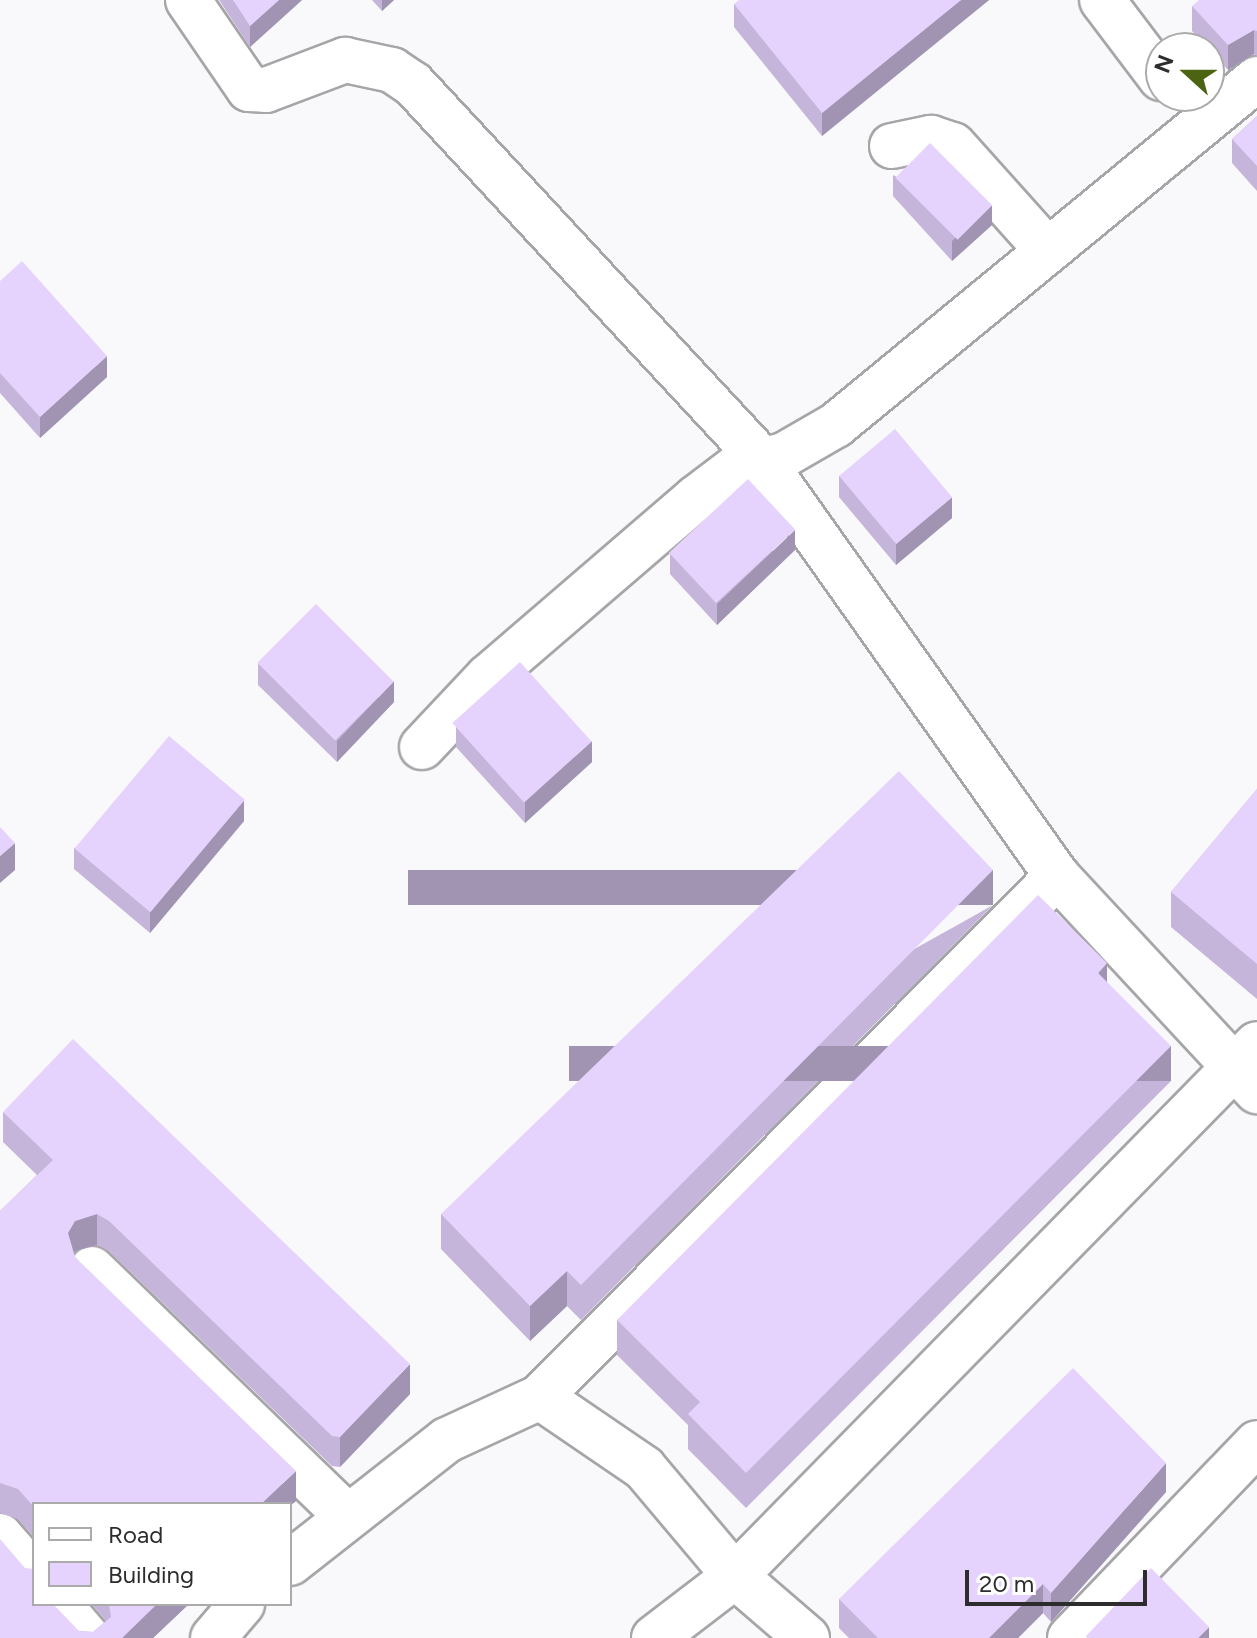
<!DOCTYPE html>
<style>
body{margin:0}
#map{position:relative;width:1257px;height:1638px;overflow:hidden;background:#f9f8fb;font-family:Figtree,sans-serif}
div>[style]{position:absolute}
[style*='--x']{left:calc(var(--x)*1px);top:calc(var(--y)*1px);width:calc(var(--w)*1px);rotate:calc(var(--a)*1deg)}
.roads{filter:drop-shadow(2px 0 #a6a5a8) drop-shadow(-2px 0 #a6a5a8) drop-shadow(0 2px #a6a5a8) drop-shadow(0 -2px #a6a5a8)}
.minor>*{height:44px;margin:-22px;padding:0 22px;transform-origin:22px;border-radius:22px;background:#fff}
.wall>*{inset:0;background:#c5b5da}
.shaded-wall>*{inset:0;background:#a094b2;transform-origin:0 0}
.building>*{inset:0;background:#e5d3fe;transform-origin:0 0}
span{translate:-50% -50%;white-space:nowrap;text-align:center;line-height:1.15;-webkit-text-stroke:6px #fff;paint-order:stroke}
.legend{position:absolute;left:32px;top:1502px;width:260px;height:104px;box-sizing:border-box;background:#fff;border:2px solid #ababab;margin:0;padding:10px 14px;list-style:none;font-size:24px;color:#2e2d2e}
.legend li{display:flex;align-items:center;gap:16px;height:40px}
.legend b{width:40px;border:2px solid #ababab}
.north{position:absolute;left:1145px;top:32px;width:80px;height:80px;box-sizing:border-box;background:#fff;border:2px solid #ababab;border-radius:50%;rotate:291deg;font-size:22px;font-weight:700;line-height:32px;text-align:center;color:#2e2d2e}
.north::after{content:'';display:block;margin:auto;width:28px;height:36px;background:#4c6412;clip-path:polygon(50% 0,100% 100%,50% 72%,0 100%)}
.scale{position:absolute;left:965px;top:1570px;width:182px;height:36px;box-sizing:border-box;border:4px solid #2e2d2e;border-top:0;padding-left:10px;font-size:24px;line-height:28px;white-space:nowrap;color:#2e2d2e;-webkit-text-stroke:6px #fff;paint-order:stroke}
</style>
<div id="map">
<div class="roads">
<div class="minor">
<div style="--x:188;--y:0;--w:108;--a:55.6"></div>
<div style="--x:249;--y:89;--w:17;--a:3"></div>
<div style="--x:266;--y:90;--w:85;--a:-20.8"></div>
<div style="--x:345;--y:60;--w:48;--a:12"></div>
<div style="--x:392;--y:70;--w:25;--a:34"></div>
<div style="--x:413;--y:84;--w:513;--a:47.13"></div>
<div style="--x:762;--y:460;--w:510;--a:54.66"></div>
<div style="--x:1057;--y:876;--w:294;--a:47.1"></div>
<div style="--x:1102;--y:0;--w:98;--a:52.9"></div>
<div style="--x:892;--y:146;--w:40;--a:-12"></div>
<div style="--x:931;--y:138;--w:23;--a:18"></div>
<div style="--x:953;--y:145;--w:142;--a:48.1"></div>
<div style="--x:422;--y:747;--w:96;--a:-46.7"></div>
<div style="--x:488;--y:677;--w:274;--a:-40.7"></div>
<div style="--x:696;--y:498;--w:53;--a:-37.3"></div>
<div style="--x:738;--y:466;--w:47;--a:-13.4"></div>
<div style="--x:784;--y:455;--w:60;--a:-30"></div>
<div style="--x:836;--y:425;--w:545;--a:-39.42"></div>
<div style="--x:92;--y:1269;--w:354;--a:44.1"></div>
<div style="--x:540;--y:1397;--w:734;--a:-45.22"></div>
<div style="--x:0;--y:1536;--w:52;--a:48.9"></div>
<div style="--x:290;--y:1563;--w:199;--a:-38.1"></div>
<div style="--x:447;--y:1440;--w:102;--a:-24.8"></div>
<div style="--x:540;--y:1397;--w:126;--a:34.3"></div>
<div style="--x:644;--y:1468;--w:141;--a:49.9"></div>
<div style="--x:735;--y:1576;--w:745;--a:-45.54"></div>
<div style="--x:59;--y:1604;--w:45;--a:49.5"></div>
<div style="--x:213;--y:1638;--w:45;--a:-49.5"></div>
<div style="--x:654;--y:1638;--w:102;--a:-37.4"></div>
<div style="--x:735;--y:1576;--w:95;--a:40.7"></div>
<div style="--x:1070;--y:1638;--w:270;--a:-46.2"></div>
</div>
</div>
<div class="wall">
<div style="clip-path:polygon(219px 0,302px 0,250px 47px)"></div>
<div style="clip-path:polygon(372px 0,394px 0,382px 11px)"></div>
<div style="clip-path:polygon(989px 0,822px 136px,734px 27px,734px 4px)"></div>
<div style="clip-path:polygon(1257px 0,1257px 56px,1254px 54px,1228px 70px,1192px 31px,1192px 6px)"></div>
<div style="clip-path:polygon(1257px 116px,1257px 191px,1232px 163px,1232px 139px)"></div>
<div style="clip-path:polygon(893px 175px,992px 225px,952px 261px,893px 196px)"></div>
<div style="clip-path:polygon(0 281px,107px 377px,40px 438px,0 393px)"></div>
<div style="clip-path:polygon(839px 476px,952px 518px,896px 565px,839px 497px)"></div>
<div style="clip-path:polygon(795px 550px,717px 625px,670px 574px,670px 554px)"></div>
<div style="clip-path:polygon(258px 664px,394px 702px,337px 762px,258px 685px)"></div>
<div style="clip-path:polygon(456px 726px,592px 762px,525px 823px,456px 747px)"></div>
<div style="clip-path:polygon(1257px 789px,1257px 999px,1171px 927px,1171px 892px)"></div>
<div style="clip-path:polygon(244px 821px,150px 933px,74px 869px,74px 848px)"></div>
<div style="clip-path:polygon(993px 905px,581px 1320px,567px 1306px,530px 1341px,441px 1249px,441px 1214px)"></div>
<div style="clip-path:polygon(1107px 983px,1171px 1081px,746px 1508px,688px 1449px,688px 1425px,617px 1355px,617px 1320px)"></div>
<div style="clip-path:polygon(3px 1112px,410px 1394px,340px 1467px,332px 1466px,109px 1251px,97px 1245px,75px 1251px,74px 1253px,75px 1257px,296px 1501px,290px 1506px,290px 1504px,34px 1504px,34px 1537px,18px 1519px,0 1513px,0 1211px,37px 1175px,3px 1142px)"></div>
<div style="clip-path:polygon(1166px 1492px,1051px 1622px,1043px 1613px,1018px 1638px,849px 1638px,839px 1628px,839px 1599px)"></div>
<div style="clip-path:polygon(34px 1604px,79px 1631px,93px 1632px,106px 1621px,92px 1604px,189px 1604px,153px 1638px,0 1638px)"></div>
</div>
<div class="shaded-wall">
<div style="clip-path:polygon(279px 0,302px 0,250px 47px,250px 26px)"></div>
<div style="clip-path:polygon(382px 0,394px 0,382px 11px)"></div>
<div style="clip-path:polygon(961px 0,989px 0,822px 136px,822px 113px)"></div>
<div style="clip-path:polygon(1254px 30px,1254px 54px,1228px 70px,1228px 45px)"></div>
<div style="clip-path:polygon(992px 205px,992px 225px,952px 261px,952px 241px)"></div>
<div style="clip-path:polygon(107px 356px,107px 377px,40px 438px,40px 417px)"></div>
<div style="clip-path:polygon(952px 497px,952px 518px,896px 565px,896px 544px)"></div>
<div style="clip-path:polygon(795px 530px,795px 550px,717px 625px,717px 604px)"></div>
<div style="clip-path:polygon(394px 681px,394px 702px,337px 762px,337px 741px)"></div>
<div style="clip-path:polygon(592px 741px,592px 762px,525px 823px,525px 802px)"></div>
<div style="clip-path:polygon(244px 800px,244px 821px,150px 933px,150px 912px)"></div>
<div style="clip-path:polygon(15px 843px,15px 870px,0 883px,0 856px)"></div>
<div style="left:993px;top:870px;width:35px;height:585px;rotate:90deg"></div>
<div style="clip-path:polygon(1107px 963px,1107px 998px,1098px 973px)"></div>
<div style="left:1171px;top:1046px;width:35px;height:602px;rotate:90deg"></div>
<div style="clip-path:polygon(97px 1214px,97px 1245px,75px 1251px,68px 1264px,68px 1233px,75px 1221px)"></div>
<div style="clip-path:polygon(567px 1271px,567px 1306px,530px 1341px,530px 1306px)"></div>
<div style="clip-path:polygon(410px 1364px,410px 1394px,340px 1467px,340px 1437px)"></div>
<div style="clip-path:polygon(1166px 1463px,1166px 1492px,1051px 1622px,1051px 1593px)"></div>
<div style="clip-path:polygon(296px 1471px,296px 1501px,290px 1506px,290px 1504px,261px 1504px)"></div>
<div style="clip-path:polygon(1043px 1584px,1043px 1613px,1018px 1638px,989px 1638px)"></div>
<div style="clip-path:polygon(157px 1604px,189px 1604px,153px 1638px,122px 1638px)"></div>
<div style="clip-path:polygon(1209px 1627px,1209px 1638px,1198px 1638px)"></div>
</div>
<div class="building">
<div style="clip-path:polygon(233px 0,279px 0,250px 26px)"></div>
<div style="clip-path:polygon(739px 0,961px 0,822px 113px,734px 4px)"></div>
<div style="clip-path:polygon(1199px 0,1257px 0,1257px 31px,1254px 30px,1228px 45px,1192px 6px)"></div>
<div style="clip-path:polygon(1257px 116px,1257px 166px,1232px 139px)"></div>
<div style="left:930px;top:143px;width:88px;height:49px;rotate:45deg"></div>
<div style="clip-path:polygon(22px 261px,107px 356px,40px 417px,0 373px,0 281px)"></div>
<div style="left:895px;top:429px;width:89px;height:73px;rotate:50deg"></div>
<div style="left:748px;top:479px;width:69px;height:108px;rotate:47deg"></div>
<div style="left:316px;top:604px;width:110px;height:83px;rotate:45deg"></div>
<div style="left:520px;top:662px;width:107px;height:91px;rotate:48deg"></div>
<div style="left:169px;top:736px;width:99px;height:147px;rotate:40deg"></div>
<div style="clip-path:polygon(899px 771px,993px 870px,581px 1285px,567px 1271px,530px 1306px,441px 1214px)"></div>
<div style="clip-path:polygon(1257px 789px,1257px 964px,1171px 892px)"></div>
<div style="clip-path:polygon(0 827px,15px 843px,0 856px)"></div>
<div style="clip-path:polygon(1038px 895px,1107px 963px,1098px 973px,1171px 1046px,746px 1473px,688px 1414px,700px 1402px,617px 1320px)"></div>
<div style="clip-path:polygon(73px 1039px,410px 1364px,340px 1437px,332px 1436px,109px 1221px,97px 1214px,75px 1221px,68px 1233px,75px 1257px,296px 1471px,261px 1504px,34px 1504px,34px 1507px,18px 1489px,0 1483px,0 1211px,53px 1160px,3px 1112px)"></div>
<div style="clip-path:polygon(1073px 1368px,1166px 1463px,1051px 1593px,1043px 1584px,989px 1638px,878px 1638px,839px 1599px)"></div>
<div style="clip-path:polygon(0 1539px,25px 1568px,34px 1569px,34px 1604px,53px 1604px,79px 1631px,93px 1632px,111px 1617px,109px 1604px,157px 1604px,122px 1638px,0 1638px)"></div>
<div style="clip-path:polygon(1151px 1568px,1209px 1627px,1198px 1638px,1087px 1638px,1086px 1636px)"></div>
</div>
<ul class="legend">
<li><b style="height:10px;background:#fff"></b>Road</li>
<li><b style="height:22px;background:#e5d3fe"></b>Building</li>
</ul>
<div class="north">N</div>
<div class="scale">20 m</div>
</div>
